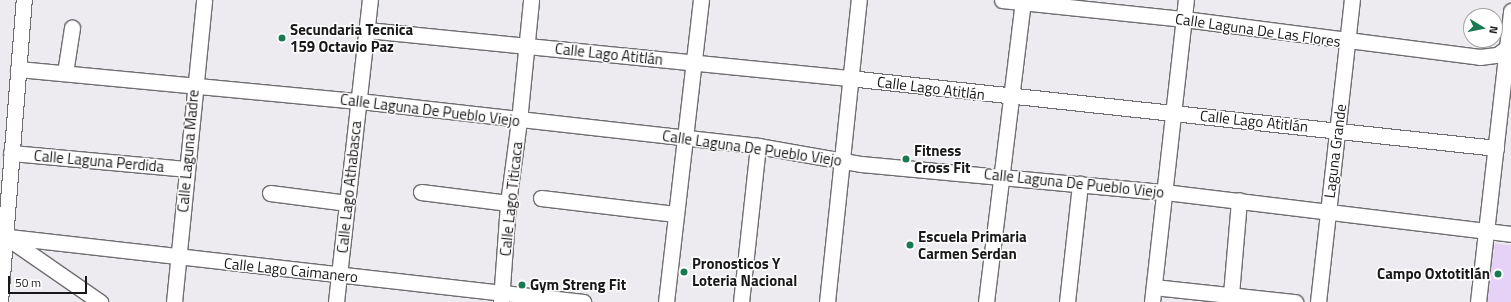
<!DOCTYPE html>
<meta charset="utf-8">
<style>
body{margin:0}
#map{position:relative;width:1511px;height:302px;overflow:hidden;background:#edebef;font-family:"Titillium Web",sans-serif}
div>[style]{position:absolute}
[style*='--x']{left:calc(var(--x)*1px);top:calc(var(--y)*1px);width:calc(var(--w)*1px);rotate:calc(var(--a)*1deg)}
.green>*{inset:0;background:#e6d2f7}
.roads{filter:drop-shadow(1px 0 #6f6d70) drop-shadow(-1px 0 #6f6d70) drop-shadow(0 1px #6f6d70) drop-shadow(0 -1px #6f6d70)}
.minor>*{height:15px;margin:-7.5px;padding:0 7.5px;transform-origin:7.5px;border-radius:7.5px;background:#fff}
.dots>*{width:11px;height:11px;translate:-50% -50%;box-sizing:border-box;border:2px solid #fff;border-radius:50%}
span{translate:-50% -50%;white-space:nowrap;text-align:center;line-height:1.15;-webkit-text-stroke:3px #fff;paint-order:stroke}
.poi-label{font-size:15px;color:#191819;font-weight:700}
.left{translate:0 -50%;text-align:left}
.right{translate:-100% -50%;text-align:right}
.street-label{font-size:15px;color:#191819}
.north{position:absolute;left:1463px;top:8px;width:40px;height:40px;box-sizing:border-box;background:#fff;border:1px solid #a3a3a3;border-radius:50%;rotate:100deg;font-size:11px;font-weight:700;line-height:16px;text-align:center;color:#191819}
.north::after{content:'';display:block;margin:auto;width:14px;height:18px;background:#197950;clip-path:polygon(50% 0,100% 100%,50% 72%,0 100%)}
.scale{position:absolute;left:8px;top:276px;width:79px;height:18px;box-sizing:border-box;border:2px solid #191819;border-top:0;padding-left:5px;font-size:12px;line-height:14px;white-space:nowrap;color:#191819;-webkit-text-stroke:3px #fff;paint-order:stroke}
</style>
<div id="map">
<div class="green">
<div style="clip-path:polygon(1489px 243px,1511px 245px,1511px 302px,1482px 302px)"></div>
</div>
<div class="roads">
<div class="minor">
<div style="--x:1002;--y:0;--w:183;--a:6"></div>
<div style="--x:1184;--y:19;--w:298;--a:7.3"></div>
<div style="--x:1480;--y:57;--w:17;--a:-7"></div>
<div style="--x:1497;--y:55;--w:17;--a:-36"></div>
<div style="--x:367;--y:30;--w:484;--a:5.7"></div>
<div style="--x:849;--y:78;--w:651;--a:6.17"></div>
<div style="--x:18;--y:69;--w:342;--a:5.4"></div>
<div style="--x:359;--y:101;--w:402;--a:6.4"></div>
<div style="--x:758;--y:146;--w:105;--a:9.9"></div>
<div style="--x:861;--y:164;--w:305;--a:5.3"></div>
<div style="--x:1165;--y:192;--w:349;--a:6.9"></div>
<div style="--x:65;--y:73;--w:46;--a:-81.2"></div>
<div style="--x:11;--y:153;--w:176;--a:5.2"></div>
<div style="--x:421;--y:192;--w:88;--a:7.2"></div>
<div style="--x:270;--y:193;--w:78;--a:7.4"></div>
<div style="--x:541;--y:198;--w:135;--a:6.8"></div>
<div style="--x:0;--y:236;--w:587;--a:6.46"></div>
<div style="--x:9;--y:239;--w:111;--a:34.7"></div>
<div style="--x:1154;--y:287;--w:142;--a:6.1"></div>
<div style="--x:1231;--y:294;--w:94;--a:-85.1"></div>
<div style="--x:501;--y:301;--w:98;--a:-85.9"></div>
<div style="--x:508;--y:203;--w:83;--a:-82.4"></div>
<div style="--x:519;--y:121;--w:122;--a:-84.3"></div>
<div style="--x:0;--y:302;--w:303;--a:-85.5"></div>
<div style="--x:174;--y:302;--w:303;--a:-84.3"></div>
<div style="--x:336;--y:302;--w:304;--a:-83.6"></div>
<div style="--x:666;--y:302;--w:304;--a:-83.4"></div>
<div style="--x:741;--y:302;--w:157;--a:-83.8"></div>
<div style="--x:827;--y:302;--w:304;--a:-84"></div>
<div style="--x:986;--y:302;--w:304;--a:-83"></div>
<div style="--x:1067;--y:302;--w:119;--a:-83.7"></div>
<div style="--x:1152;--y:302;--w:304;--a:-83.6"></div>
<div style="--x:1318;--y:302;--w:304;--a:-83.6"></div>
<div style="--x:1478;--y:302;--w:293;--a:-83.5"></div>
</div>
</div>
<div class="dots">
<div style="left:282px;top:38px;background:#197950"></div>
<div style="left:906px;top:159px;background:#197950"></div>
<div style="left:910px;top:245px;background:#197950"></div>
<div style="left:684px;top:272px;background:#197950"></div>
<div style="left:1498px;top:274px;background:#197950"></div>
<div style="left:522px;top:285px;background:#197950"></div>
</div>
<div class="poi-label">
<span class="left" style="left:290px;top:38px">Secundaria Tecnica<br>159 Octavio Paz</span>
<span class="left" style="left:914px;top:159px">Fitness<br>Cross Fit</span>
<span class="left" style="left:918px;top:245px">Escuela Primaria<br>Carmen Serdan</span>
<span class="left" style="left:692px;top:272px">Pronosticos Y<br>Loteria Nacional</span>
<span class="right" style="left:1490px;top:274px">Campo Oxtotitlán</span>
<span class="left" style="left:530px;top:285px">Gym Streng Fit</span>
</div>
<div class="street-label">
<span style="left:1258px;top:30px;rotate:8deg">Calle Laguna De Las Flores</span>
<span style="left:609px;top:54px;rotate:6deg">Calle Lago Atitlán</span>
<span style="left:931px;top:88px;rotate:7deg">Calle Lago Atitlán</span>
<span style="left:430px;top:110px;rotate:7deg">Calle Laguna De Pueblo Viejo</span>
<span style="left:1254px;top:121px;rotate:6deg">Calle Lago Atitlán</span>
<span style="left:752px;top:148px;rotate:8deg">Calle Laguna De Pueblo Viejo</span>
<span style="left:188px;top:151px;rotate:-85deg">Calle Laguna Madre</span>
<span style="left:1335px;top:151px;rotate:-83deg">Laguna Grande</span>
<span style="left:99px;top:161px;rotate:5deg">Calle Laguna Perdida</span>
<span style="left:1074px;top:183px;rotate:6deg">Calle Laguna De Pueblo Viejo</span>
<span style="left:349px;top:187px;rotate:-84deg">Calle Lago Athabasca</span>
<span style="left:511px;top:199px;rotate:-84deg">Calle Lago Titicaca</span>
<span style="left:291px;top:270px;rotate:6deg">Calle Lago Caimanero</span>
</div>
<div class="north">N</div>
<div class="scale">50 m</div>
</div>
